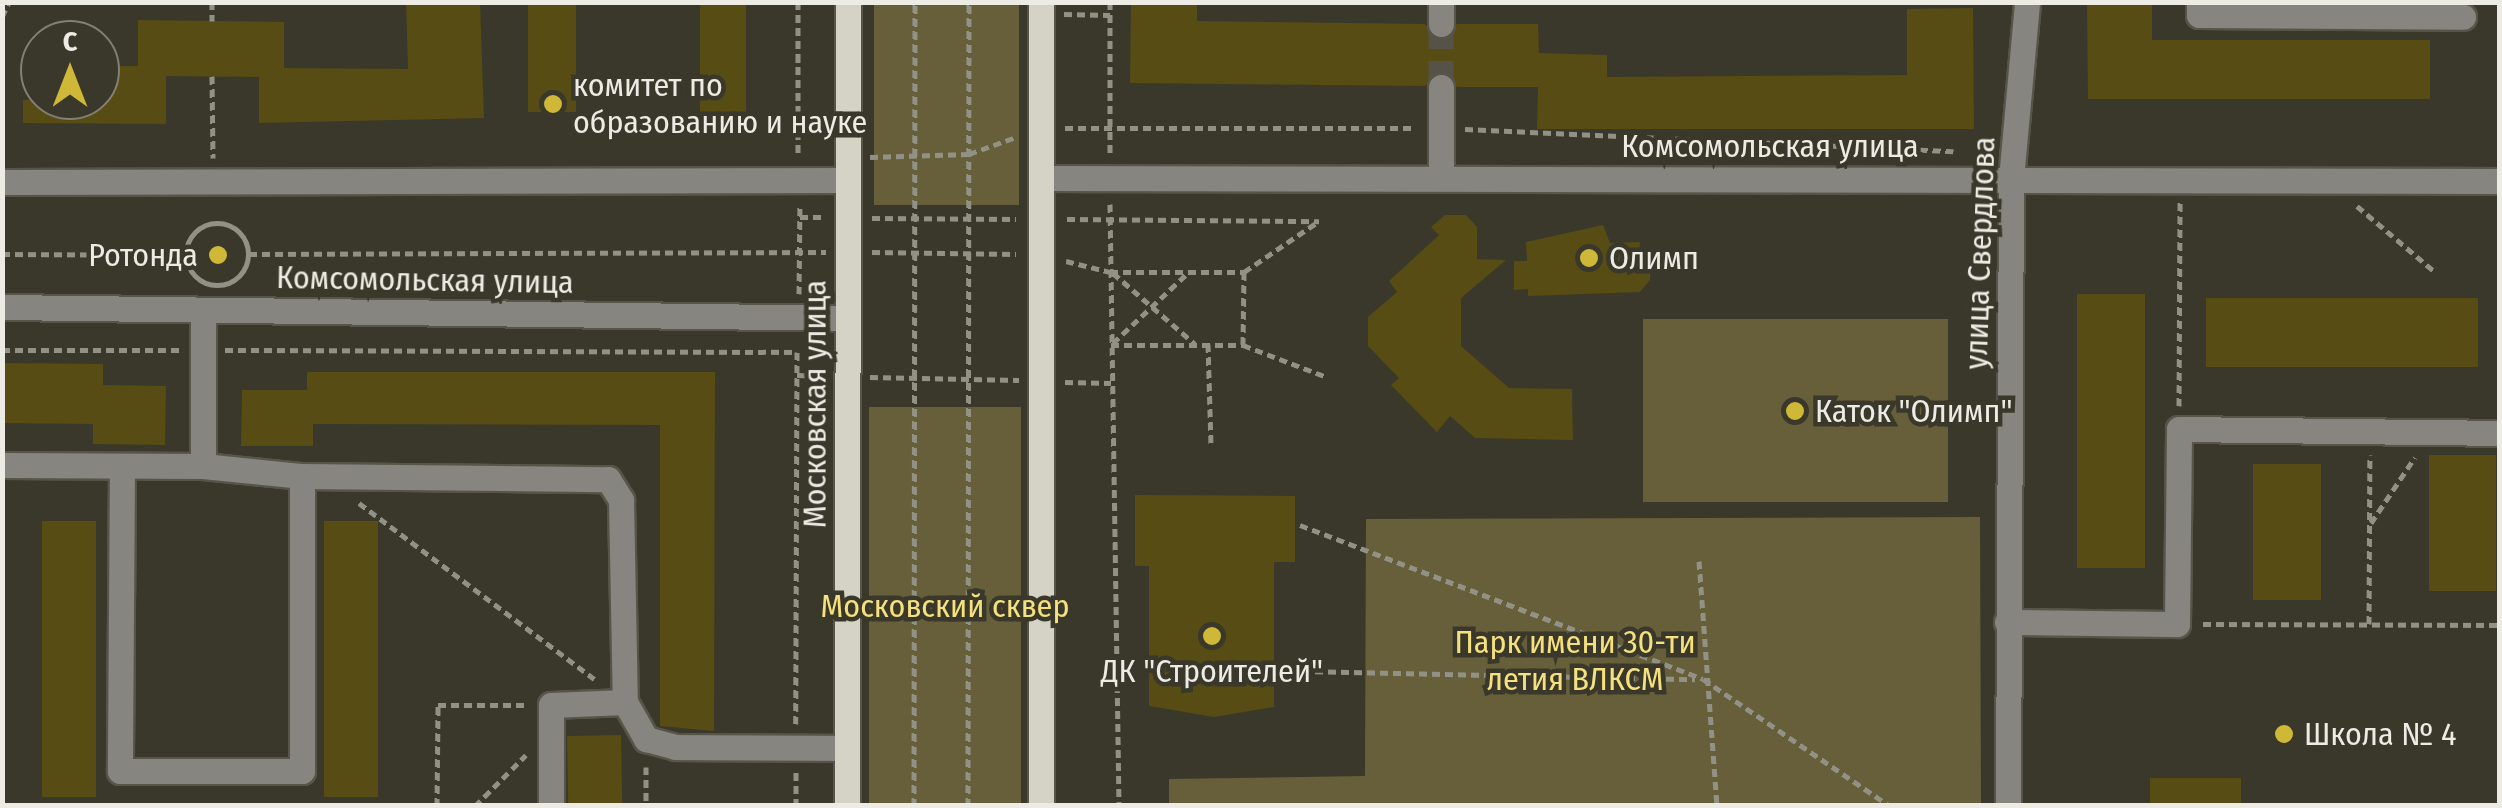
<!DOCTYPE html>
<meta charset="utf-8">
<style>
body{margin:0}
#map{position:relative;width:2502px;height:808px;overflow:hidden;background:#3a382b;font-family:"Fira Sans Condensed",sans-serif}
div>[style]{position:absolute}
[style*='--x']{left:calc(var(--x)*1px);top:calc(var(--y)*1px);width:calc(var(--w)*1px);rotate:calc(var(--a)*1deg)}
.green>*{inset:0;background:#675f39;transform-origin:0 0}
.building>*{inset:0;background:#564c14;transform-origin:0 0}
.minor-tunnel>*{height:25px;margin-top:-12.5px;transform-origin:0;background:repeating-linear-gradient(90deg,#555347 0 25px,transparent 0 37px)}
.path>*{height:5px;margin-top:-2.5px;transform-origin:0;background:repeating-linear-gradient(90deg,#929186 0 8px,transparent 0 13px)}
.path>.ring{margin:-2.5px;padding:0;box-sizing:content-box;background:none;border:5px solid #929186;border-radius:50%}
.roads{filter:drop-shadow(2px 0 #575549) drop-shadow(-2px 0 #575549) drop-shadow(0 2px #575549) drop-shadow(0 -2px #575549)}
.minor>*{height:25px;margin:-12.5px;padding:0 12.5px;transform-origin:12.5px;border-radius:12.5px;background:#87857f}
.major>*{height:25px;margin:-12.5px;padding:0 12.5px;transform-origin:12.5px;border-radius:12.5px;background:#d5d3c6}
.dots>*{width:28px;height:28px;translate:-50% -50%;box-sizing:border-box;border:5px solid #3a382b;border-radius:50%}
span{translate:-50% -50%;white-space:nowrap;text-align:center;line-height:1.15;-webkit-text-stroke:9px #3a382b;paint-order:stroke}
.poi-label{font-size:32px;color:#edece4}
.left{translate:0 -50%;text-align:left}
.right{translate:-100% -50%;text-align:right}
.street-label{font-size:32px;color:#edece4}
.park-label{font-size:32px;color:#f5e17d}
.frame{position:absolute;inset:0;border:5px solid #edece4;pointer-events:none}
.north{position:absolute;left:20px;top:20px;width:100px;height:100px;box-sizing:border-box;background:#3a382b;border:2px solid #828075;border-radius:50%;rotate:0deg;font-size:28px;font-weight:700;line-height:40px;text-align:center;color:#edece4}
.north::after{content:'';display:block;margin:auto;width:35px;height:45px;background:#cfb837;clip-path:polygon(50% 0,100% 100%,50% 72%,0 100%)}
</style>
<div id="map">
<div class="green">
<div style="left:874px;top:3px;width:145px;height:202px"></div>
<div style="left:1643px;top:319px;width:305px;height:183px"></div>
<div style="left:869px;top:407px;width:152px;height:398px"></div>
<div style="clip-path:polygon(1980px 517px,1981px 805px,1169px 805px,1169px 779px,1365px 776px,1366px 519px)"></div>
</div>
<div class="building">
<div style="clip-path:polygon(406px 2px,480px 2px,484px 118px,259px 123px,259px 77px,166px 76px,166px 124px,23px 123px,23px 100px,100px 100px,100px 66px,138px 66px,138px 20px,284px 22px,284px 68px,408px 69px)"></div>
<div style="left:528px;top:2px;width:48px;height:110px"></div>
<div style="left:700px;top:2px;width:46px;height:110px"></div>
<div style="clip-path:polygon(1131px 2px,1197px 2px,1197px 21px,1425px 24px,1440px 40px,1457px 24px,1538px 24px,1539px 53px,1607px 55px,1607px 77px,1907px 75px,1907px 9px,1973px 8px,1974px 129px,1537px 129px,1538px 87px,1457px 87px,1442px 71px,1425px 86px,1130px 83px)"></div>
<div style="clip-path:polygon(2087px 2px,2152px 2px,2152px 40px,2430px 40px,2430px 99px,2088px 99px)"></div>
<div style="clip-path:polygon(1445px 215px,1466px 215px,1477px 227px,1477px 259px,1506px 260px,1461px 298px,1461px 346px,1509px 388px,1572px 389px,1573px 440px,1475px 438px,1450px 416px,1437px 432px,1391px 385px,1399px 378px,1368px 346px,1368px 317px,1397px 292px,1389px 281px,1439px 235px,1431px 227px)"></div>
<div style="clip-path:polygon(1603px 225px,1610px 243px,1640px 242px,1639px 254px,1651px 255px,1650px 280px,1640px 292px,1528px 296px,1528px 289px,1514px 290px,1514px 261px,1527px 261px,1526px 242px)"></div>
<div style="left:2077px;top:294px;width:68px;height:274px"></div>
<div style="left:2478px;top:298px;width:69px;height:272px;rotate:90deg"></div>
<div style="clip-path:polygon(2px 363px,103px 364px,103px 385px,166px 386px,165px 445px,93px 444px,93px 424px,2px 423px)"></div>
<div style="clip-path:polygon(307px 372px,715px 372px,714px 731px,660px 726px,660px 425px,313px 424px,313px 446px,241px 446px,242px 390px,307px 390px)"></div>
<div style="left:2429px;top:455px;width:67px;height:136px"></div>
<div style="left:2253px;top:464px;width:68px;height:136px"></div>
<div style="clip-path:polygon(1135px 495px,1295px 496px,1295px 562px,1274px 562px,1274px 707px,1214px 717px,1149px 706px,1149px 566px,1135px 566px)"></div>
<div style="left:42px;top:521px;width:54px;height:276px"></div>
<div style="left:324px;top:521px;width:54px;height:276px"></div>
<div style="left:621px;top:735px;width:71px;height:54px;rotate:89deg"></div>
<div style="left:2241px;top:778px;width:28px;height:91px;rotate:90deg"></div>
</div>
<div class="minor-tunnel">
<div style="--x:1441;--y:24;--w:63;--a:90"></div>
</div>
<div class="path">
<div style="--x:212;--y:2;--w:19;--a:90"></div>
<div style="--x:798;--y:2;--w:152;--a:90"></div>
<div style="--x:1110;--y:2;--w:151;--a:90"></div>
<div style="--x:1064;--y:14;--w:46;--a:1.2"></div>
<div style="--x:2;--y:17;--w:17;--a:-65"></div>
<div style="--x:212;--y:76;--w:82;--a:89.3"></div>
<div style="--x:1065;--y:128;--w:349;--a:0"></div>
<div style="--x:1465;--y:129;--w:489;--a:2.6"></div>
<div style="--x:870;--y:157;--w:99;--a:-1.7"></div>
<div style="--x:969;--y:154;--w:50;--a:-19.9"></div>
<div style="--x:1110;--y:204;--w:602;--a:89.14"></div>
<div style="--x:2357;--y:206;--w:102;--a:40.2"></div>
<div style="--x:800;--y:217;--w:21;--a:0"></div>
<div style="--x:872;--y:218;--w:144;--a:0.4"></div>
<div style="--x:1067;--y:219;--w:252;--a:0.5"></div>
<div class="ring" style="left:186px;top:223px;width:57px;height:57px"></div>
<div style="--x:872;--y:252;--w:144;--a:0.8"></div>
<div style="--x:2;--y:254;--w:184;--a:0.3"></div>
<div style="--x:249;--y:254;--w:577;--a:-0.2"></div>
<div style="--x:1066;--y:261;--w:45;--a:14"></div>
<div style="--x:1110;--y:272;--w:134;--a:0"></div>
<div style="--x:1244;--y:272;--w:73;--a:90.8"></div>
<div style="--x:1244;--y:272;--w:87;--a:-34.2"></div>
<div style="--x:1113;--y:273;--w:108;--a:40.9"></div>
<div style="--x:799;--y:294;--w:89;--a:-89.4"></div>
<div style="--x:1113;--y:343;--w:104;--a:-43.1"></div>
<div style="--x:1208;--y:344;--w:102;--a:88.3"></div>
<div style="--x:1111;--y:345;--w:132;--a:0"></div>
<div style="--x:1243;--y:345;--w:87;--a:20.9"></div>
<div style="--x:2;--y:350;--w:177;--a:0"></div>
<div style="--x:225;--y:350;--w:572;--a:0.2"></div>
<div style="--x:797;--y:352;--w:372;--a:90.2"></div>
<div style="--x:797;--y:375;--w:27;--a:2"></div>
<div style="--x:870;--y:377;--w:149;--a:1.2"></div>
<div style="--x:1065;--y:382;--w:46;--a:1.2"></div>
<div style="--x:2179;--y:406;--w:204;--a:-89.7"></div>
<div style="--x:359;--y:503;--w:294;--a:36.8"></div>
<div style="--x:2371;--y:523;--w:79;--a:-56.3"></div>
<div style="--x:1300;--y:525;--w:431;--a:20.9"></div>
<div style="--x:1703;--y:679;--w:226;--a:34.2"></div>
<div style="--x:1699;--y:561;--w:246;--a:85.8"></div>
<div style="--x:2203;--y:624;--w:297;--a:0.2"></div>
<div style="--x:2369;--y:624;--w:169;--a:-89.7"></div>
<div style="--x:1302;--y:671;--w:393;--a:1.2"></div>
<div style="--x:646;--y:767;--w:39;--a:90"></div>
<div style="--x:437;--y:806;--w:101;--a:-89.4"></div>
<div style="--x:438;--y:705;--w:91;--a:0"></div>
<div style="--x:475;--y:806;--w:72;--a:-45"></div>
<div style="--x:796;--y:806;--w:36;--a:-90"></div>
<div style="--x:914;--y:806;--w:804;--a:-89.93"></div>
<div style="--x:968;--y:806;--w:804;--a:-89.93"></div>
</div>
<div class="roads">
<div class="minor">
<div style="--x:2199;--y:2;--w:13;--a:90"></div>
<div style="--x:2199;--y:15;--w:264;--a:0.4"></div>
<div style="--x:1441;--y:24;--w:22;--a:-90"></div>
<div style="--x:1041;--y:178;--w:1459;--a:0.12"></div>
<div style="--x:1441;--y:178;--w:91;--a:-90"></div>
<div style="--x:2;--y:182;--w:846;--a:-0.14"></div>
<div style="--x:2;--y:307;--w:846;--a:0.74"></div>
<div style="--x:203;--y:310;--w:156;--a:90"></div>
<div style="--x:203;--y:466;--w:100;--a:5.8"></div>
<div style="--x:302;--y:476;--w:306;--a:0.6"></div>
<div style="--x:608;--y:479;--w:25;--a:58"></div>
<div style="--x:621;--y:500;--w:202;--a:88.9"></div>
<div style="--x:625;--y:702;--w:43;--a:60.4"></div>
<div style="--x:646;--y:739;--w:30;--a:15"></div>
<div style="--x:675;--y:747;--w:172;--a:0.3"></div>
<div style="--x:2;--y:465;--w:201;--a:0.3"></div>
<div style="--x:122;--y:468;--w:303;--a:90.4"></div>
<div style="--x:120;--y:771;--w:182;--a:0"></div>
<div style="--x:302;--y:771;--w:295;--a:-90"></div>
<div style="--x:2007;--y:622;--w:170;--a:0.7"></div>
<div style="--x:2177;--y:624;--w:195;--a:-89.4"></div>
<div style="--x:2179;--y:429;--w:321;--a:0.7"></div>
<div style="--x:551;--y:806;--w:101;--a:-90"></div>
<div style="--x:551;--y:705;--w:74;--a:-2.3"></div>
<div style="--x:2008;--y:806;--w:627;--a:-89.73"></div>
<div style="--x:2011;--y:179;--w:178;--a:-84.8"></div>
</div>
<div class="major">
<div style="--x:1041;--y:2;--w:804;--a:90"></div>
<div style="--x:847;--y:806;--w:804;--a:-89.93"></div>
</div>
</div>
<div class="dots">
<div style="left:553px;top:104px;background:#cfb837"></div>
<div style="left:218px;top:255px;background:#cfb837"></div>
<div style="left:1589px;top:258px;background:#cfb837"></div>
<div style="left:1795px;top:411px;background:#cfb837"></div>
<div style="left:1212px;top:636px;background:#cfb837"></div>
<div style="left:2284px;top:734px;background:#cfb837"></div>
</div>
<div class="poi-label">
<span class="left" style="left:573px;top:104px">комитет по<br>образованию и науке</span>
<span class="right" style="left:198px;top:255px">Ротонда</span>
<span class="left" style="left:1609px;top:258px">Олимп</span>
<span class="left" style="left:1815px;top:411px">Каток "Олимп"</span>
<span style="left:1212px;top:671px">ДК "Строителей"</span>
<span class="left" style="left:2304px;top:734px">Школа № 4</span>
</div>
<div class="street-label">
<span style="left:1770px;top:146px">Комсомольская улица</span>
<span style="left:1980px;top:253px;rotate:-88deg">улица Свердлова</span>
<span style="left:425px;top:280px;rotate:1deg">Комсомольская улица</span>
<span style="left:815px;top:404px;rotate:-90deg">Московская улица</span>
</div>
<div class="park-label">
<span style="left:945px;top:606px">Московский сквер</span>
<span style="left:1575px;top:661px">Парк имени 30-ти<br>летия ВЛКСМ</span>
</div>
<div class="frame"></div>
<div class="north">С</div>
</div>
